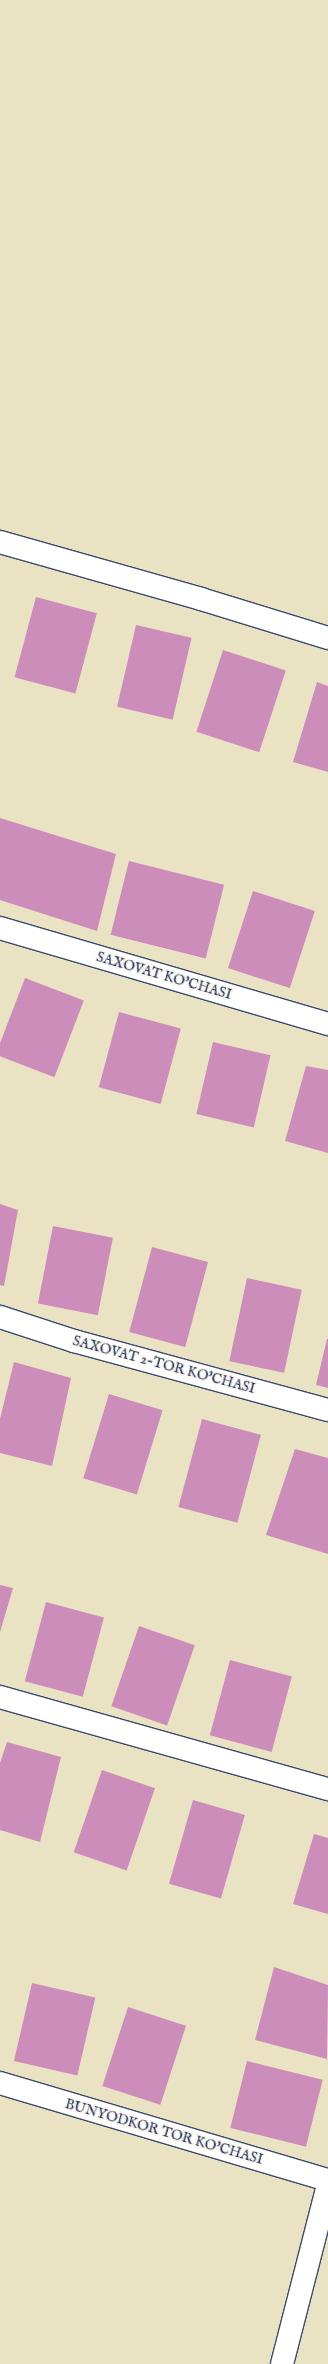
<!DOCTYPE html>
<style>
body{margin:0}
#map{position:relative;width:328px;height:2364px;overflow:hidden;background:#eae3c3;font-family:"IM FELL English",serif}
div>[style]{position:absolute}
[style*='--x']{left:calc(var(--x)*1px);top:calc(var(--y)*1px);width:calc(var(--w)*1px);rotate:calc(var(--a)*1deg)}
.building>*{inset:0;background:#cc8dbb;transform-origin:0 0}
.roads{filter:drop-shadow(1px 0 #3a4a6d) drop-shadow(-1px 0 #3a4a6d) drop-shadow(0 1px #3a4a6d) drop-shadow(0 -1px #3a4a6d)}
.street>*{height:22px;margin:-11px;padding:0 11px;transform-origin:11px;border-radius:11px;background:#fff}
span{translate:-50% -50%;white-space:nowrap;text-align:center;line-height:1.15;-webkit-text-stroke:3.5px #fbf7ec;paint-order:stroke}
.street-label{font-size:14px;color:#1b2f5e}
</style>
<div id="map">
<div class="building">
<div style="left:36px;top:597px;width:63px;height:83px;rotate:15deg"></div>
<div style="left:136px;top:625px;width:57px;height:84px;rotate:13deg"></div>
<div style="left:223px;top:650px;width:66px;height:86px;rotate:18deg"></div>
<div style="clip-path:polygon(317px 682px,328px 686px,328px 772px,293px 762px)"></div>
<div style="clip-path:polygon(0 818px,116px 854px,97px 931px,0 900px)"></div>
<div style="left:129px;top:861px;width:98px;height:76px;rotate:14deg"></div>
<div style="left:253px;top:891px;width:65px;height:81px;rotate:18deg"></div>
<div style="left:25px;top:978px;width:63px;height:82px;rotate:21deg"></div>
<div style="left:119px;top:1012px;width:64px;height:78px;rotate:15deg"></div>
<div style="left:213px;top:1042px;width:59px;height:74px;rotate:13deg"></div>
<div style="clip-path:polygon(306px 1066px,328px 1070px,328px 1153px,285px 1141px)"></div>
<div style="clip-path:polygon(0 1204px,18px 1210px,4px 1286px,0 1285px)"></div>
<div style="left:53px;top:1226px;width:61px;height:79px;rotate:11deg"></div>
<div style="left:152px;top:1247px;width:58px;height:88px;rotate:15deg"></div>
<div style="left:247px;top:1278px;width:56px;height:85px;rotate:12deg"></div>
<div style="clip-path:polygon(327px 1339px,328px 1339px,328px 1388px,316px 1385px)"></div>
<div style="clip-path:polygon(14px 1362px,71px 1378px,52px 1466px,0 1453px,0 1419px)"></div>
<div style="left:109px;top:1394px;width:56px;height:88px;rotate:17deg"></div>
<div style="left:202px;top:1419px;width:61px;height:91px;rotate:15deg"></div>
<div style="clip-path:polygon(295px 1449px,328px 1458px,328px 1554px,266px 1535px)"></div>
<div style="clip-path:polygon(0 1585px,13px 1588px,0 1632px)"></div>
<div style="left:46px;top:1602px;width:60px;height:82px;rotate:15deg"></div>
<div style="left:139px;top:1626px;width:59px;height:85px;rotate:19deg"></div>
<div style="left:230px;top:1660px;width:64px;height:78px;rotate:15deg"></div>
<div style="clip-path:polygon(7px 1742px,61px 1757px,40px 1842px,0 1830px,0 1763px)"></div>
<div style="left:102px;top:1770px;width:56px;height:87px;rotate:19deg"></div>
<div style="left:193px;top:1800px;width:54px;height:87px;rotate:16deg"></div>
<div style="clip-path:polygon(314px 1834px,328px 1838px,328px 1914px,293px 1904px)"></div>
<div style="clip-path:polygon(274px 1967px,328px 1985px,327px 2059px,255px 2040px)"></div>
<div style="left:32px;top:1983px;width:65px;height:80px;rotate:13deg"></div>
<div style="left:128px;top:2007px;width:61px;height:83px;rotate:18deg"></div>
<div style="left:247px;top:2061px;width:78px;height:69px;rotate:14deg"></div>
</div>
<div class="roads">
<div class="street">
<div style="--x:0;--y:542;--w:209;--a:15.8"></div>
<div style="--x:201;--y:599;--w:133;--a:17.1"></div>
<div style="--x:0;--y:928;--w:342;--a:16.3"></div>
<div style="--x:0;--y:1317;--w:78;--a:18"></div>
<div style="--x:74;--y:1341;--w:263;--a:15.2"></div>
<div style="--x:0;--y:1697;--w:341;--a:15.7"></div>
<div style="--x:0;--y:2083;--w:342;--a:16.5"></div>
<div style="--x:282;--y:2364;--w:185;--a:-75.6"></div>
</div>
</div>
<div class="street-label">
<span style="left:164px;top:976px;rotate:16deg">SAXOVAT KO'CHASI</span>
<span style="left:164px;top:1365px;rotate:15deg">SAXOVAT 2-TOR KO'CHASI</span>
<span style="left:164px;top:2132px;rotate:16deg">BUNYODKOR TOR KO'CHASI</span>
</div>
</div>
